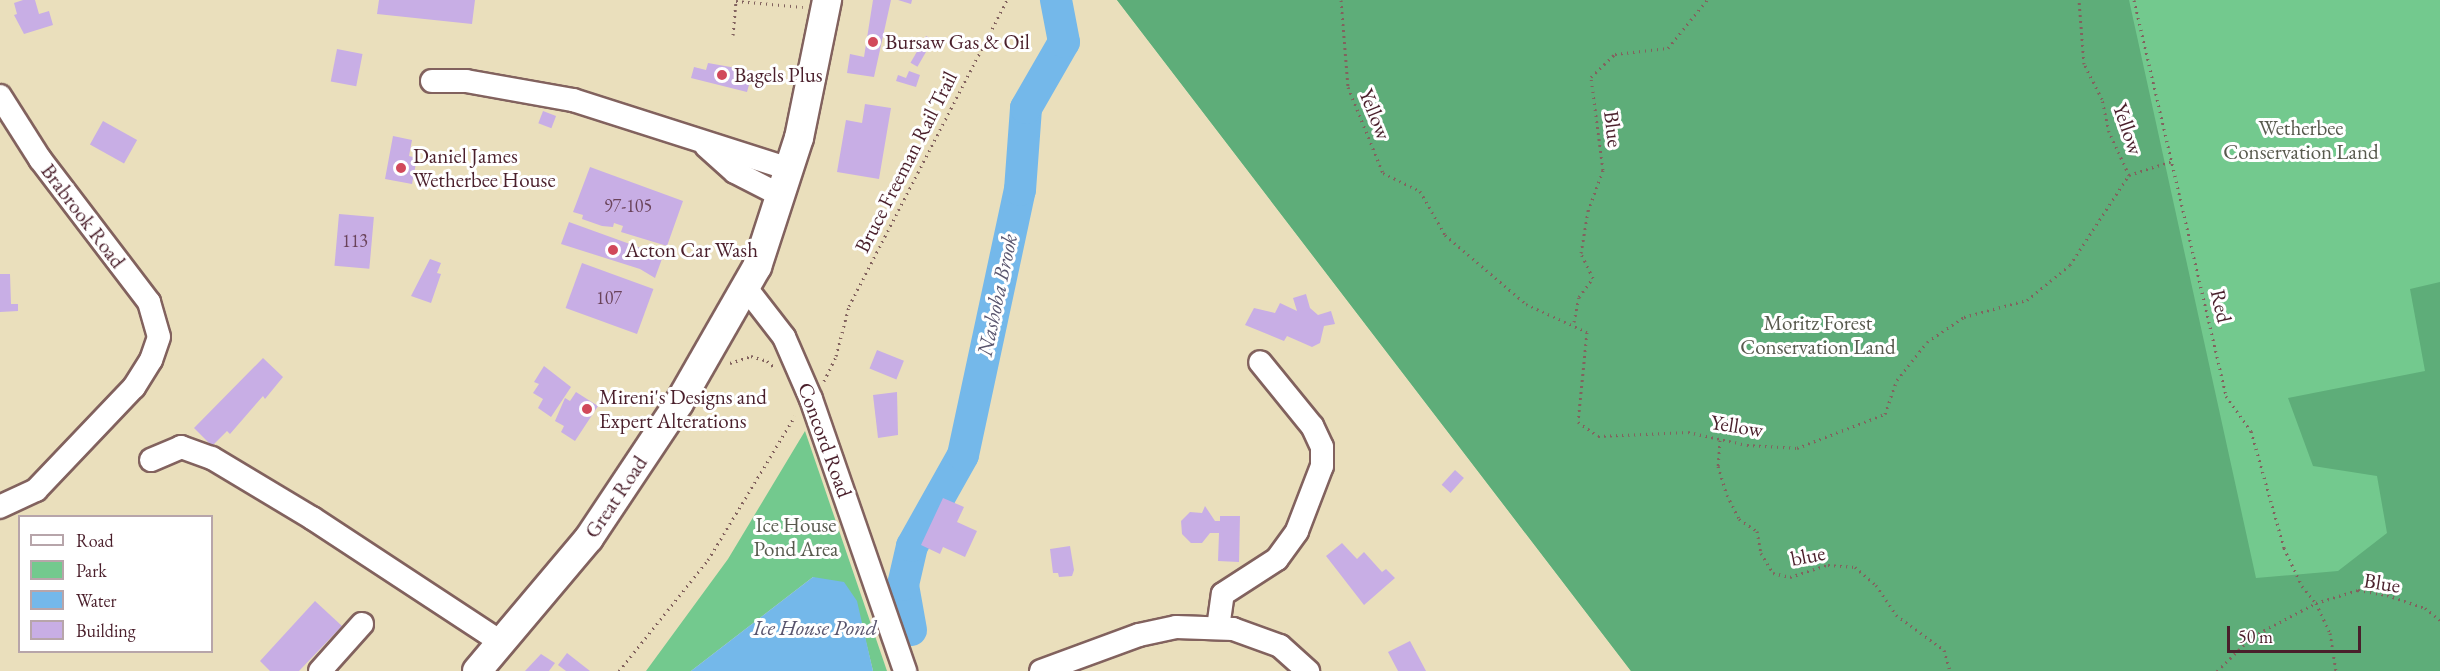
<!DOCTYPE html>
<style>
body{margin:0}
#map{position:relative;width:2440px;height:671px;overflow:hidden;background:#eadfbc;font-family:"EB Garamond",serif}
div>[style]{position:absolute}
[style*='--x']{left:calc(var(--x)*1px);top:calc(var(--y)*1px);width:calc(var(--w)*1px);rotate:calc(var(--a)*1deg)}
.green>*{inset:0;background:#73c98e}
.forest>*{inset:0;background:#5ead79}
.water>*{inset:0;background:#74b8ea}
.river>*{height:32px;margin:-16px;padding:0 16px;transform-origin:16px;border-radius:16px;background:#74b8ea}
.building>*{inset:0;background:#c8aee5;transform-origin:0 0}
.path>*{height:3px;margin-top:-1.5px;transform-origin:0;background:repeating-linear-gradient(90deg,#82625e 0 1.5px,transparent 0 6px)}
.roads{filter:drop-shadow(2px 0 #82625e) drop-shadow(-2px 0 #82625e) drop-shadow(0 2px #82625e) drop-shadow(0 -2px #82625e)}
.minor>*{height:22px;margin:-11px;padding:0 11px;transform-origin:11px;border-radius:11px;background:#fff}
.major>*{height:28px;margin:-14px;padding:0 14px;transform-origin:14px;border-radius:14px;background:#fff}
.dots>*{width:16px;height:16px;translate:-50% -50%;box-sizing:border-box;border:3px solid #fff;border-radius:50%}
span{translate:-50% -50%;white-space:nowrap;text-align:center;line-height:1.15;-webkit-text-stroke:6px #fff;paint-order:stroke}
.number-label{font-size:18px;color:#6a435a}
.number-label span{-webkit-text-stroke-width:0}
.poi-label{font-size:21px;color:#4a1f2b}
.left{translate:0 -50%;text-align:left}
.street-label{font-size:21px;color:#4a1f2b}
.park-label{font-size:21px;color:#585a4e}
.water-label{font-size:22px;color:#59556e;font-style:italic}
.legend{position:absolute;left:18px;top:515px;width:195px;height:138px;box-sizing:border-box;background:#fff;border:2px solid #b7a5aa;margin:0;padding:8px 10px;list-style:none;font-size:18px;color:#4a1f2b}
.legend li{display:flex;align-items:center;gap:12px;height:30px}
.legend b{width:30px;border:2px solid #b7a5aa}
.scale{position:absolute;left:2227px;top:626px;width:134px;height:27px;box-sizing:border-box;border:3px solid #4a1f2b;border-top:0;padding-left:8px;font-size:18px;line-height:21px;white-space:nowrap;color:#4a1f2b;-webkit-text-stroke:4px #fff;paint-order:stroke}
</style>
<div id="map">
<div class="green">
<div style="clip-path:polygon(1117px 0,2440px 0,2440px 671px,1631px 671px)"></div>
<div style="clip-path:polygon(805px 431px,887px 671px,873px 671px,856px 601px,813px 577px,691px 671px,646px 671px,728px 559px)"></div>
</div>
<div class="forest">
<div style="clip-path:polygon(1117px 0,2129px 0,2256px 578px,2338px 571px,2387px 533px,2377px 476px,2313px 466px,2288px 398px,2425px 371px,2410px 289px,2440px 282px,2440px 671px,1631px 671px)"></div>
</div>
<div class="water">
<div style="clip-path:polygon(813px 577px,844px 582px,857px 601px,873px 671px,691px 671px)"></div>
</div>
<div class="river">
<div style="--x:911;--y:630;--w:46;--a:-100.1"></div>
<div style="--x:903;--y:585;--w:40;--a:-77"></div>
<div style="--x:912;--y:546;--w:104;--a:-60.7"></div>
<div style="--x:963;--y:455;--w:271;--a:-77.9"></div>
<div style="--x:1020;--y:190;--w:82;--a:-85.8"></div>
<div style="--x:1026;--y:108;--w:76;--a:-60.1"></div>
<div style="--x:1064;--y:42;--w:43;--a:-100.8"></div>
</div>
<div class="building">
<div style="clip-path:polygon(23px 0,35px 0,39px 14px,49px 11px,53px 25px,24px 34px,14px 15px,17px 14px,14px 3px)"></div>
<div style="clip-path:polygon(379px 0,475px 0,472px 24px,377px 14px)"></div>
<div style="clip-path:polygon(873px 0,891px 0,874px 77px,847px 73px,850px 54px,864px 57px)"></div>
<div style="clip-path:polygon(898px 0,912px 0,911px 4px)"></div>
<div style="left:926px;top:36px;width:8px;height:31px;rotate:30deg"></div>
<div style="left:337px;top:49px;width:26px;height:33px;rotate:11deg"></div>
<div style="clip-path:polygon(708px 63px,753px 71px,747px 92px,691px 78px,694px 67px,706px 70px)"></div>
<div style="clip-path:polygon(909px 71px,920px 75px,916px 87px,896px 81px,898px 75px,906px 78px)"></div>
<div style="clip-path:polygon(865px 104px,891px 108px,879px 179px,837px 172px,846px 120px,862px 123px)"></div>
<div style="left:543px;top:111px;width:14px;height:13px;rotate:21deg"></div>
<div style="left:103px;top:121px;width:39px;height:27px;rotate:29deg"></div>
<div style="clip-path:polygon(393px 136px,412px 140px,409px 156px,417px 158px,412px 184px,385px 179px)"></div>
<div style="clip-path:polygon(590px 167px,683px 201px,667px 246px,621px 232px,623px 226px,614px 223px,613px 227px,602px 226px,582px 219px,583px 215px,573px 212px)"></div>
<div style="left:339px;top:214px;width:35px;height:52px;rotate:5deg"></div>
<div style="clip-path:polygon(569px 222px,663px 256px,655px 278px,640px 269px,561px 244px)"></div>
<div style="clip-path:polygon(430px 259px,441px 263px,437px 273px,441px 274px,431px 303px,411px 296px)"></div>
<div style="left:582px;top:263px;width:76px;height:48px;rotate:20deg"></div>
<div style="clip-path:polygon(0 274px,10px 274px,11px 304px,18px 304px,18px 311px,0 312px)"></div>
<div style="clip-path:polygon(1306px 294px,1310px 308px,1318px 315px,1331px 311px,1335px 324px,1324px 326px,1320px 343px,1312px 347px,1287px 336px,1284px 341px,1245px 325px,1254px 308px,1275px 313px,1280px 303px,1297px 311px,1293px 298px)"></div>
<div style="left:877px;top:350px;width:29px;height:20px;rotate:22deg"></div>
<div style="clip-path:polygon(263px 358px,283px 377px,265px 399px,263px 396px,230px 434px,227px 431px,212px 446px,194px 428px)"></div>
<div style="clip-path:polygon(544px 366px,571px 387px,551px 417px,538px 408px,543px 399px,533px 393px,539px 384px,534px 382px)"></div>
<div style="clip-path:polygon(576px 392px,598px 406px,575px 441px,561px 432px,564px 426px,555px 421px,565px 398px,570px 401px)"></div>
<div style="clip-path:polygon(897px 392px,898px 435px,878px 438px,873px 395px)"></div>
<div style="left:1455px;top:470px;width:12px;height:20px;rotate:42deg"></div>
<div style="clip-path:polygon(943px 498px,964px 507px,957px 522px,977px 531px,965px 557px,943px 547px,940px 554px,921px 545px)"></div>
<div style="clip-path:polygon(1205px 506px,1215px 521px,1220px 521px,1220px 516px,1240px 516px,1239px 562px,1218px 561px,1219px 533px,1210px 533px,1202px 543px,1191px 543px,1182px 534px,1181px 521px,1190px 512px,1202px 513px)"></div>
<div style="clip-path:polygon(1342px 543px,1357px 559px,1364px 552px,1382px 572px,1386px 569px,1395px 578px,1364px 605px,1326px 556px)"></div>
<div style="clip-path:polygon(1070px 546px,1074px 570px,1072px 576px,1059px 577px,1058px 573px,1053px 573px,1050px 549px)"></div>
<div style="clip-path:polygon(315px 601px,342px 626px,299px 671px,270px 671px,260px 661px)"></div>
<div style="clip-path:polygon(1410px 641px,1426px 671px,1398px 671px,1388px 652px)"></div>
<div style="clip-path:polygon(567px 653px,590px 671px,566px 671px,558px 665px)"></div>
<div style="clip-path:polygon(541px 654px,555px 663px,549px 671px,525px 671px)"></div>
</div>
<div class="path">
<div style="--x:1341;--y:0;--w:87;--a:85.4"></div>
<div style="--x:1348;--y:87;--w:93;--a:67.9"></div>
<div style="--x:1383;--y:173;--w:41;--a:25.9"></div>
<div style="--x:1420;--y:191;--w:51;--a:60.4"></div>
<div style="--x:1445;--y:235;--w:106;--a:40.4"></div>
<div style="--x:1526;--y:304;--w:67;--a:24.7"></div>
<div style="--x:1587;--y:332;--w:90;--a:95.7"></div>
<div style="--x:1578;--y:422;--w:24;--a:35"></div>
<div style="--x:1598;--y:436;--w:90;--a:-2.5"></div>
<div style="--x:1688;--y:432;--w:60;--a:12.4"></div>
<div style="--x:1747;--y:445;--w:50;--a:3.4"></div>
<div style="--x:1797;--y:448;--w:94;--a:-21.1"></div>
<div style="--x:1885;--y:414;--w:36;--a:-71"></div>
<div style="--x:1897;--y:380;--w:48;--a:-51.7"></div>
<div style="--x:1927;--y:342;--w:45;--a:-34"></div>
<div style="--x:1964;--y:317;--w:65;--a:-15.1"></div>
<div style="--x:2027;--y:300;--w:55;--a:-39.1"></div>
<div style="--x:2070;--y:265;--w:108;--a:-56.8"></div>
<div style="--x:2129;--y:175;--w:47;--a:-114.9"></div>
<div style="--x:2109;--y:132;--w:34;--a:-102"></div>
<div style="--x:2102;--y:99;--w:39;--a:-117"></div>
<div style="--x:2084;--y:64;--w:64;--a:-94.5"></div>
<div style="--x:2134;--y:0;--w:407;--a:76.9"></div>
<div style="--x:2226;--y:396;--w:43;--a:54.5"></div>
<div style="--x:2251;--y:431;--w:122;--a:74.2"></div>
<div style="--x:2284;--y:548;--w:42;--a:64.7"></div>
<div style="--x:2302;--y:586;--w:22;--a:51"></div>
<div style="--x:2316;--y:603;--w:44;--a:-17.2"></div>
<div style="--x:2358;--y:590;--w:29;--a:10"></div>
<div style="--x:2387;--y:595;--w:40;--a:18.9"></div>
<div style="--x:2425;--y:608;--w:19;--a:39"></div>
<div style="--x:736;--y:1;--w:67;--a:5.1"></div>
<div style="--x:733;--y:35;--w:34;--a:-85"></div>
<div style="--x:2129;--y:175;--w:45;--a:-18"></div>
<div style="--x:1574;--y:322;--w:25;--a:-79"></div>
<div style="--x:1579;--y:297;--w:24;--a:-54"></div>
<div style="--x:1593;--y:278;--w:28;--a:-116"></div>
<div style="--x:1581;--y:253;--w:43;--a:-80.5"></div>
<div style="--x:1588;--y:211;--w:44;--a:-69.9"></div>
<div style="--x:1603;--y:170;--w:94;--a:-97.4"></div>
<div style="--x:1591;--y:77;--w:33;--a:-44"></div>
<div style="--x:1615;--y:54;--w:53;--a:-6.5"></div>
<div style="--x:1668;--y:48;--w:62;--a:-50.9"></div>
<div style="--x:730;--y:363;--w:22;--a:-18"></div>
<div style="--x:751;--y:356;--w:17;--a:17"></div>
<div style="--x:767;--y:361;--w:11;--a:41"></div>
<div style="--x:824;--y:381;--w:28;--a:-64"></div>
<div style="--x:836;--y:356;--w:52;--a:-75.4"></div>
<div style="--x:849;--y:306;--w:344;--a:-62.7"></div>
<div style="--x:1720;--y:440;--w:26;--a:94"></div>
<div style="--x:1718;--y:466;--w:30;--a:73"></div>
<div style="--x:1727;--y:495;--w:27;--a:63"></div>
<div style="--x:1739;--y:519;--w:22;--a:34"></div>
<div style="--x:1757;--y:531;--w:22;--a:80"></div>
<div style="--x:1761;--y:553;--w:23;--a:59"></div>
<div style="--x:1773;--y:573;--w:17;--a:13"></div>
<div style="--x:1790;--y:577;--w:40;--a:-18"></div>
<div style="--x:1828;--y:565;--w:27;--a:4"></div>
<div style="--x:1855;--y:567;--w:28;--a:41"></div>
<div style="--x:1876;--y:585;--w:36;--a:56"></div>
<div style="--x:1896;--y:615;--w:59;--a:36.1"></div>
<div style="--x:1944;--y:650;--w:22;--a:74"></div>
<div style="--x:619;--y:671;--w:142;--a:-51.3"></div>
<div style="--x:708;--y:560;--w:168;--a:-58.9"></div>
<div style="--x:2217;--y:671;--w:50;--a:-44.2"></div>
<div style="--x:2253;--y:636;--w:71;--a:-27.6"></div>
<div style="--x:2316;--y:603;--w:33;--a:65"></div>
<div style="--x:2330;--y:633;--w:38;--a:81"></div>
</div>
<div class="roads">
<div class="minor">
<div style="--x:432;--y:81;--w:34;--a:0"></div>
<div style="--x:466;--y:81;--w:109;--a:10.1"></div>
<div style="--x:573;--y:100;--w:227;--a:17.7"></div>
<div style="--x:0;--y:96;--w:75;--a:57.6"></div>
<div style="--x:40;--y:159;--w:180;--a:52.7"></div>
<div style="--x:149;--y:302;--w:36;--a:74"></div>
<div style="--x:159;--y:337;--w:24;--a:109"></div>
<div style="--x:151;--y:360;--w:32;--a:122"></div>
<div style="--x:134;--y:387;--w:142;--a:133.6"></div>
<div style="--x:36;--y:490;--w:40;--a:155"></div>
<div style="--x:706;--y:146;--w:39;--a:42"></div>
<div style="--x:735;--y:172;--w:51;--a:27.1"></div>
<div style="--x:746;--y:288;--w:62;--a:52.2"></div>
<div style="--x:784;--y:337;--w:68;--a:66.5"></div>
<div style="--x:811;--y:399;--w:288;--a:70.9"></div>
<div style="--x:151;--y:460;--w:33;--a:-23"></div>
<div style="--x:181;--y:447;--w:33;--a:20"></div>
<div style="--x:212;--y:458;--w:117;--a:31"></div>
<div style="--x:312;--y:518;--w:227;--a:33.3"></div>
<div style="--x:1218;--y:628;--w:34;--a:-82"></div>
<div style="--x:1223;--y:594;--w:64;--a:-32.9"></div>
<div style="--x:1277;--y:559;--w:34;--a:-54"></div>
<div style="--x:1297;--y:531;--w:70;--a:-69"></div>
<div style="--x:1322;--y:466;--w:19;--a:-90"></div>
<div style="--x:1322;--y:447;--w:23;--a:-115"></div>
<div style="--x:1312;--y:426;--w:82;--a:-129.1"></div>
<div style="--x:320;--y:671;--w:63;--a:-48.2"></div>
<div style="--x:1041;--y:671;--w:104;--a:-20.2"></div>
<div style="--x:1139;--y:635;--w:38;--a:-12"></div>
<div style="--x:1176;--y:627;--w:57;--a:2"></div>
<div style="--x:1233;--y:629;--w:50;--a:19.9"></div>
<div style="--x:1280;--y:646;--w:38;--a:42"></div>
</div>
<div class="major">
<div style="--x:477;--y:671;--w:174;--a:-49.9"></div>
<div style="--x:589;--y:538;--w:162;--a:-56.3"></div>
<div style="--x:679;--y:403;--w:157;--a:-60.2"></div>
<div style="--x:757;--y:267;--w:136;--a:-72"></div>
<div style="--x:799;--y:138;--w:141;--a:-78.5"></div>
</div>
</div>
<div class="dots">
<div style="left:873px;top:42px;background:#d1495b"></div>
<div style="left:722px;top:75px;background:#d1495b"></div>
<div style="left:401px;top:168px;background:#d1495b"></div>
<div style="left:613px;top:250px;background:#d1495b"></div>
<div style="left:587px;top:409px;background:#d1495b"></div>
</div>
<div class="number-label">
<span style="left:628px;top:206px">97-105</span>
<span style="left:355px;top:241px">113</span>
<span style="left:609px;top:298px">107</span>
</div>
<div class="poi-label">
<span class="left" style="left:885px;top:42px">Bursaw Gas &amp; Oil</span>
<span class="left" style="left:734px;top:75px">Bagels Plus</span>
<span class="left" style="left:413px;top:168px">Daniel James<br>Wetherbee House</span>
<span class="left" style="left:625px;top:250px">Acton Car Wash</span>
<span class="left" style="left:599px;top:409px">Mireni's Designs and<br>Expert Alterations</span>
</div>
<div class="street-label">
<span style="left:1375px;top:114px;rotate:68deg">Yellow</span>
<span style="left:1613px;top:129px;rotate:83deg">Blue</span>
<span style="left:2128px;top:129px;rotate:71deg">Yellow</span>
<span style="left:906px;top:162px;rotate:-63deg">Bruce Freeman Rail Trail</span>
<span style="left:83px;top:216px;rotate:53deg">Brabrook Road</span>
<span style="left:2221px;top:306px;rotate:77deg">Red</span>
<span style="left:1737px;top:426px;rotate:9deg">Yellow</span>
<span style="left:825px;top:440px;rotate:70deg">Concord Road</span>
<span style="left:616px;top:497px;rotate:-56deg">Great Road</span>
<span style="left:1808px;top:556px;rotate:-11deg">blue</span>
<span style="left:2382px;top:583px;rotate:9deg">Blue</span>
</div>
<div class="park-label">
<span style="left:2301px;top:140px">Wetherbee<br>Conservation Land</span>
<span style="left:1818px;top:335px">Moritz Forest<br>Conservation Land</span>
<span style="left:796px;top:537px">Ice House<br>Pond Area</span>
</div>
<div class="water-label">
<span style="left:997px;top:295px;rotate:-78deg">Nashoba Brook</span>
<span style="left:815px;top:628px">Ice House Pond</span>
</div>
<ul class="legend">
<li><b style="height:8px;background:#fff"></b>Road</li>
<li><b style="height:16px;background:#73c98e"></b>Park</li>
<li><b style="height:16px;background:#74b8ea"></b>Water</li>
<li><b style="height:16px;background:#c8aee5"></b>Building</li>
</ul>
<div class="scale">50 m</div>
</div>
